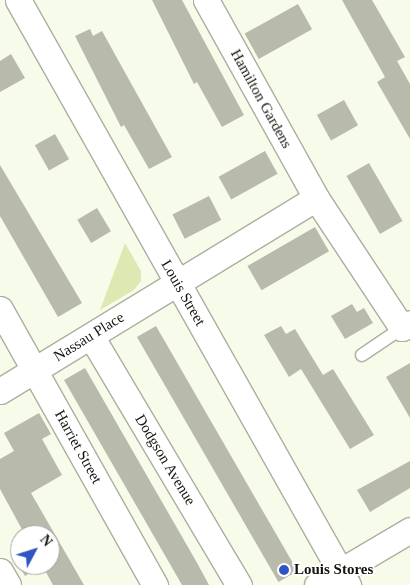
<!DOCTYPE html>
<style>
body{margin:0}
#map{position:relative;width:410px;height:585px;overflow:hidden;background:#f7fbea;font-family:Georgia,serif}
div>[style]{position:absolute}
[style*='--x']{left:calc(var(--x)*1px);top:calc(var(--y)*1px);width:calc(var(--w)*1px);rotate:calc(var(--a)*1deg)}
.green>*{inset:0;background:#dee8b2}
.building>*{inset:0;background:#b8bbab;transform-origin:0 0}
.roads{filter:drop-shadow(1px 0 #abaf9f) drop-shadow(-1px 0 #abaf9f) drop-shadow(0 1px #abaf9f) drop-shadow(0 -1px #abaf9f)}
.lane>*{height:12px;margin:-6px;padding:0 6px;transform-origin:6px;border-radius:6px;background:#fff}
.street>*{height:25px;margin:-12.5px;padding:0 12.5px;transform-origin:12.5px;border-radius:12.5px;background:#fff}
.dots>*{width:14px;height:14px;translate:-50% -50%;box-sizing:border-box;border:2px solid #fff;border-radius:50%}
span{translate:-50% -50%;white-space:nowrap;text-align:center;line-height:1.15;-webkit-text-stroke:4px #fff;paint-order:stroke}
.street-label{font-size:15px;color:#13140e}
.poi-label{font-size:15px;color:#13140e;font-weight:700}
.left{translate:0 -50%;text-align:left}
.north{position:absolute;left:10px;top:525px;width:50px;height:50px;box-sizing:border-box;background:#fff;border:1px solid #a1a19f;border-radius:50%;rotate:50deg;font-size:14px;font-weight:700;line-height:20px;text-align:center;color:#13140e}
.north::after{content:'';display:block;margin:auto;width:18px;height:22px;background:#3154c4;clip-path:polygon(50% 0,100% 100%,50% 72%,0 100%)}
</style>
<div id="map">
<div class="green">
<div style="clip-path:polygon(125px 243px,141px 271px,141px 281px,134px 290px,100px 310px)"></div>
</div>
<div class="building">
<div style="clip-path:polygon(152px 0,182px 0,244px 115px,222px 127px,197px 82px,194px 84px)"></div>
<div style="clip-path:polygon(342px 0,372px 0,405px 57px,397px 61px,410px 84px,410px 139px,377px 82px,385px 77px)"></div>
<div style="left:298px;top:4px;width:29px;height:61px;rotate:61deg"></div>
<div style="clip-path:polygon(90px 29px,93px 36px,102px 31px,172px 157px,149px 169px,124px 125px,121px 127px,75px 36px)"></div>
<div style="clip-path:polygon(11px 54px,25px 78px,0 92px,0 61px)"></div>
<div style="left:344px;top:100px;width:29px;height:31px;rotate:61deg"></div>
<div style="left:55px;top:134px;width:29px;height:23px;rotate:61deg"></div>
<div style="left:265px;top:151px;width:26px;height:53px;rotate:61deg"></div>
<div style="left:369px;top:163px;width:67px;height:26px;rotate:60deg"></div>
<div style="clip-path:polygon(0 165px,82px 303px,58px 317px,0 216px)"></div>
<div style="left:209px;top:196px;width:27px;height:41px;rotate:63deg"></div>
<div style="left:97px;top:208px;width:27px;height:23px;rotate:59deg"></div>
<div style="left:315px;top:227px;width:28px;height:78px;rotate:60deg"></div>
<div style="clip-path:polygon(352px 304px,357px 312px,364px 308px,373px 323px,345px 339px,331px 316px)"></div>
<div style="left:156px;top:326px;width:283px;height:22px;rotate:60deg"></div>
<div style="clip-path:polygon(281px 326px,286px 334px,295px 329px,323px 375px,333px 369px,374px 435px,350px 449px,301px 369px,289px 377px,264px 335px)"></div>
<div style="clip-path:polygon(410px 363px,410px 418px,386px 377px)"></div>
<div style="clip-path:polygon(85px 368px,196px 561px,209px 585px,182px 585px,64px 380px)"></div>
<div style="clip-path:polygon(39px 413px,51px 434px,42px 439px,62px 475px,31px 493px,84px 585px,53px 585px,42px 565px,25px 576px,17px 562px,50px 565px,50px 535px,25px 535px,0 489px,0 459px,14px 451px,4px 433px)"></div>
<div style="clip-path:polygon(410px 461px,410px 488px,370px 512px,357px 490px)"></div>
</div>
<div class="roads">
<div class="lane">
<div style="--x:362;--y:355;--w:48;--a:-34"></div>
</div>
<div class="street">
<div style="--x:18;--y:0;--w:672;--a:60.57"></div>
<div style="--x:206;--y:0;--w:227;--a:60.9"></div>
<div style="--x:316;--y:198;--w:156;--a:56.5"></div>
<div style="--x:402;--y:328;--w:9;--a:-32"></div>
<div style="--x:0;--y:309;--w:317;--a:60.7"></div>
<div style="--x:91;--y:336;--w:290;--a:59.3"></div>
<div style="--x:0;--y:391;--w:370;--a:-31.4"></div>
<div style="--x:0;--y:571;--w:16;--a:60"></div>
<div style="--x:317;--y:585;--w:108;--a:-30.6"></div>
</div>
</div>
<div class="dots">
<div style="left:284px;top:570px;background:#3154c4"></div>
</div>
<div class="street-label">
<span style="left:261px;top:99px;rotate:61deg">Hamilton Gardens</span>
<span style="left:183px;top:293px;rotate:60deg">Louis Street</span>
<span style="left:89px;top:337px;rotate:-32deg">Nassau Place</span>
<span style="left:78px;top:447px;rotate:61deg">Harriet Street</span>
<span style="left:165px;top:460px;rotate:59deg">Dodgson Avenue</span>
</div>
<div class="poi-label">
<span class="left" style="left:294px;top:570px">Louis Stores</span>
</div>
<div class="north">N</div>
</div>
